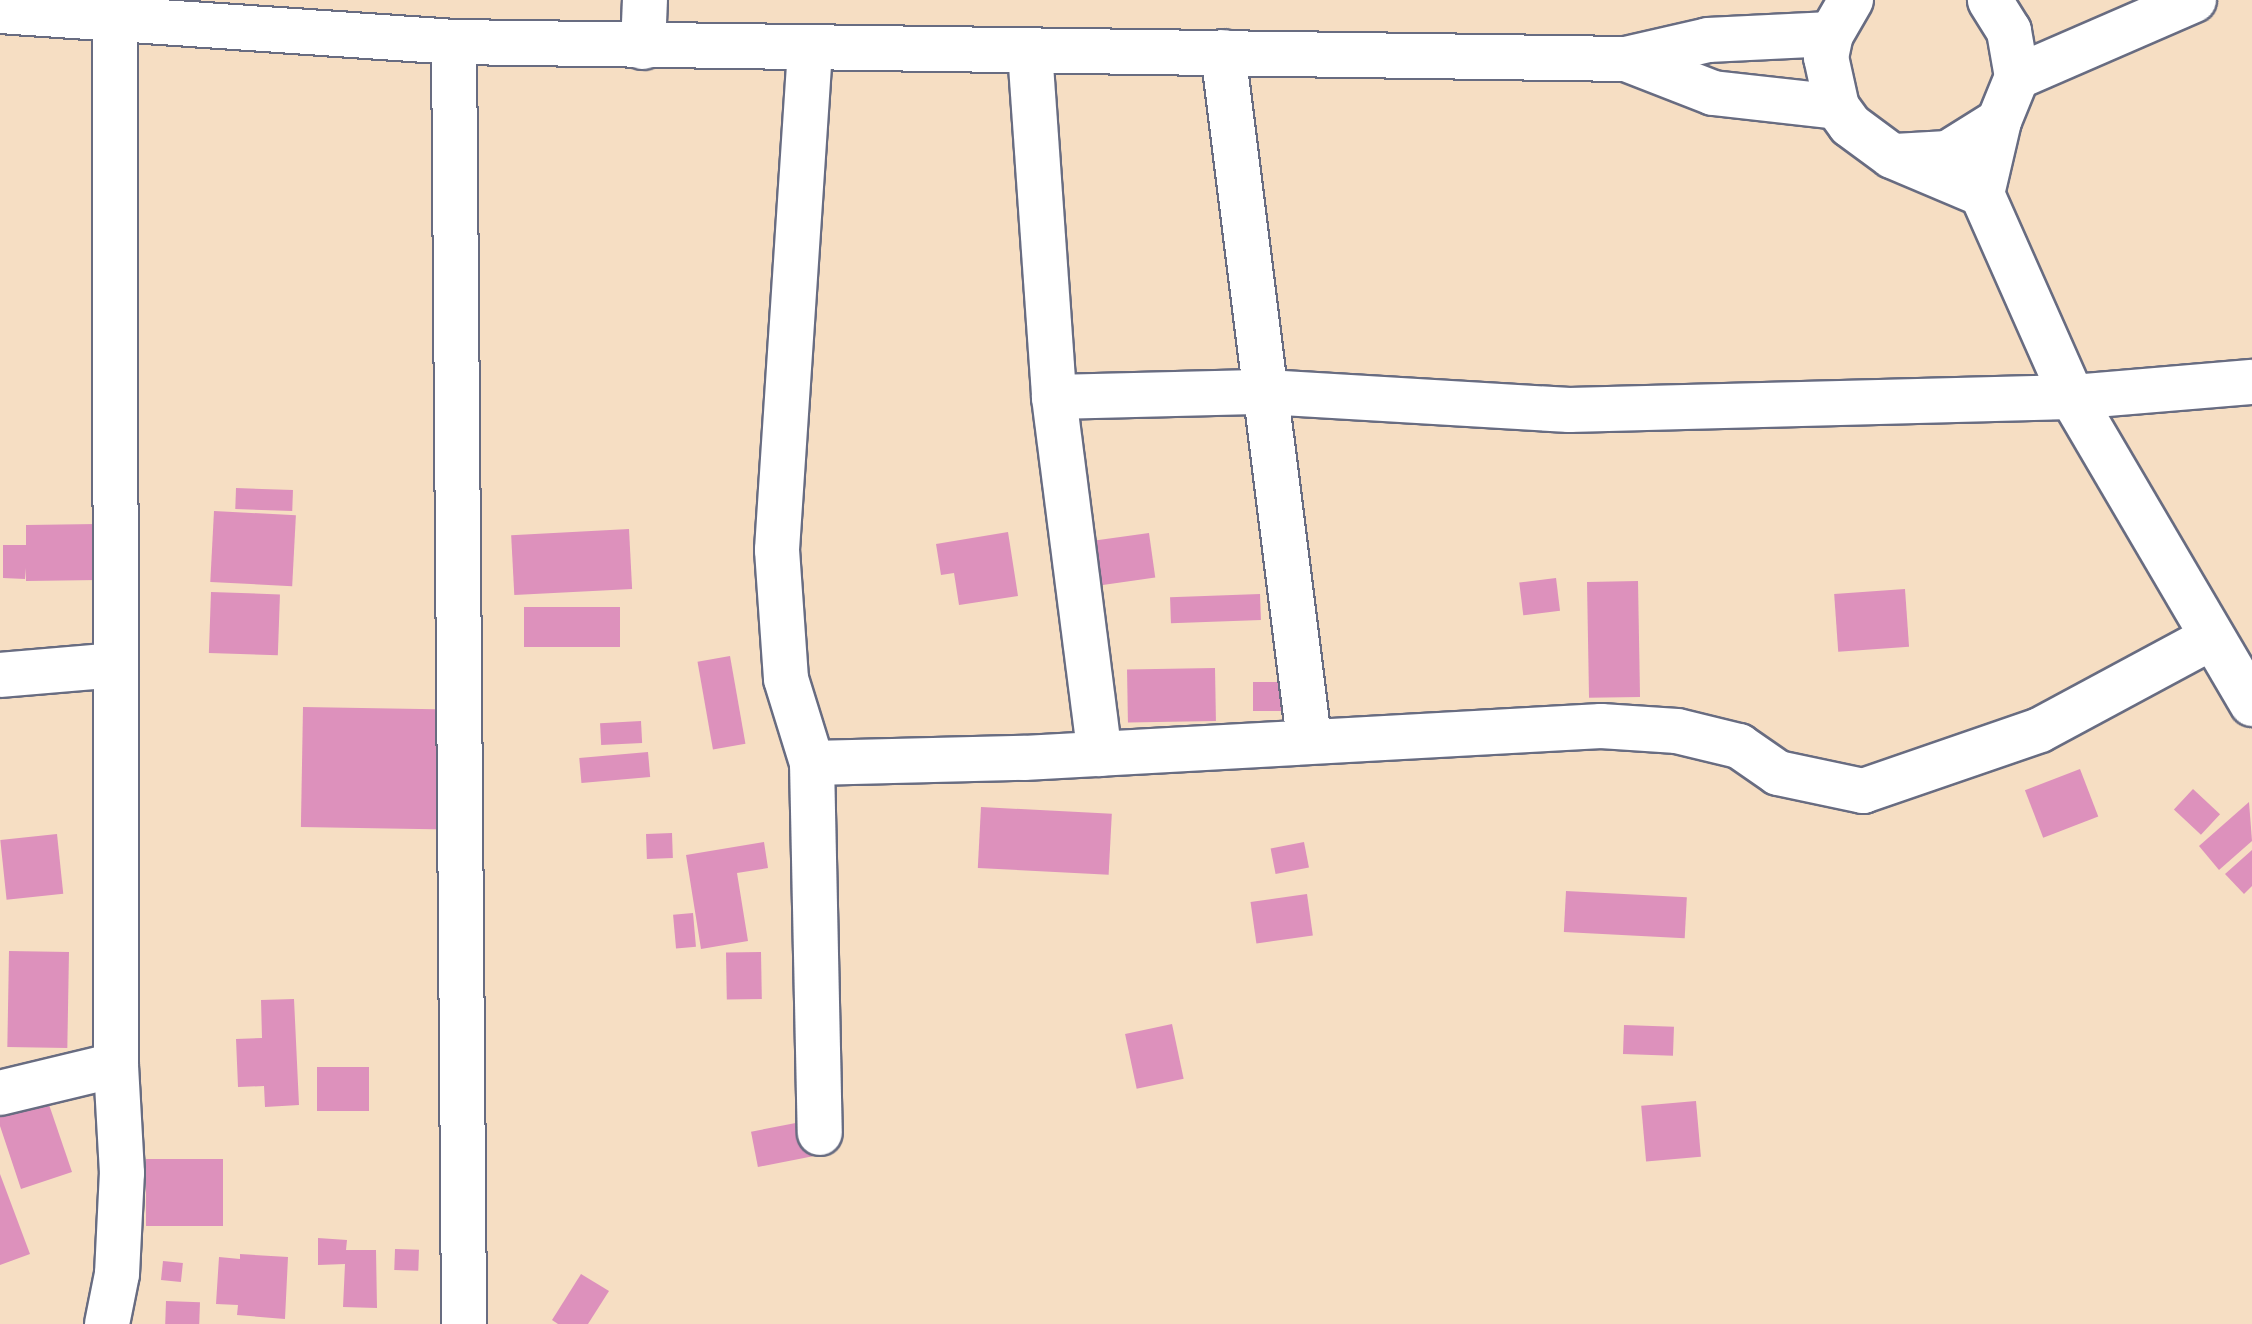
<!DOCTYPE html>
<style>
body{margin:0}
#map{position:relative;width:2252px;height:1324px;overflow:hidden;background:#f6dec3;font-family:Mali,sans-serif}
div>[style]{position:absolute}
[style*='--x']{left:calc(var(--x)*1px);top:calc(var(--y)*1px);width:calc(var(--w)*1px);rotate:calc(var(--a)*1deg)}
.building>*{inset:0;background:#dd91bc;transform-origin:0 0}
.roads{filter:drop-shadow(2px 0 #686c81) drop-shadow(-2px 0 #686c81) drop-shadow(0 2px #686c81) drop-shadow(0 -2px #686c81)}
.minor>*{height:44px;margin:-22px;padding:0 22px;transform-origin:22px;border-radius:22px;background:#fff}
.major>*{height:44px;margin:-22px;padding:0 22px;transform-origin:22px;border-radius:22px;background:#fff}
span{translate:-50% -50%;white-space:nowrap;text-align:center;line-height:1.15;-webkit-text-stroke:6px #fcf5e5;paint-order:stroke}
</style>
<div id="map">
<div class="building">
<div style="left:236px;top:488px;width:57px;height:21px;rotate:2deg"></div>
<div style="left:214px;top:511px;width:82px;height:71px;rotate:3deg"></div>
<div style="clip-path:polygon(97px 524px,98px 580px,26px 581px,26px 568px,25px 579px,3px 578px,3px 545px,26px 545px,26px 525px)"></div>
<div style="left:629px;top:529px;width:60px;height:118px;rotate:87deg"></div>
<div style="clip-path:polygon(1008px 532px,1018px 596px,959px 605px,954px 573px,941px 575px,936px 544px)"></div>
<div style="left:1149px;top:533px;width:45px;height:60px;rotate:82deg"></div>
<div style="left:1556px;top:578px;width:33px;height:37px;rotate:83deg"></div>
<div style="left:1638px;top:581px;width:116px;height:51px;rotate:89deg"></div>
<div style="left:1905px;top:589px;width:58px;height:71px;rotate:86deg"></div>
<div style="left:211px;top:592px;width:69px;height:61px;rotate:2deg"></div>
<div style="left:1260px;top:594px;width:26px;height:90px;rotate:88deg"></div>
<div style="left:524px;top:607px;width:96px;height:40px"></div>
<div style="left:730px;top:656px;width:89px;height:33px;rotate:80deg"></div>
<div style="left:1215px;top:668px;width:53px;height:88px;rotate:89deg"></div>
<div style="left:1253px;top:682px;width:28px;height:29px"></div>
<div style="left:303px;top:707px;width:147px;height:120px;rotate:1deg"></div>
<div style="left:641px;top:721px;width:22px;height:41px;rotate:87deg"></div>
<div style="left:648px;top:752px;width:25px;height:69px;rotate:85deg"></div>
<div style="left:2080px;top:769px;width:51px;height:59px;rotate:69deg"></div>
<div style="left:2193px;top:789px;width:37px;height:28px;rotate:43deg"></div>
<div style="clip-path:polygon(2249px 802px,2252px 841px,2219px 870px,2199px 846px)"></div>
<div style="left:981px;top:807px;width:131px;height:61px;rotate:3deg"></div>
<div style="left:672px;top:833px;width:25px;height:26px;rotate:88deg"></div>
<div style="left:57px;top:834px;width:60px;height:57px;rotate:84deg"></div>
<div style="clip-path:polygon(764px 842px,768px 868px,737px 873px,748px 941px,701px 949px,686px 855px)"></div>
<div style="left:1304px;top:842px;width:26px;height:34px;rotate:79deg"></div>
<div style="clip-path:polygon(2252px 850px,2252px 886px,2244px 894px,2225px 874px)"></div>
<div style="left:1566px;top:891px;width:121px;height:41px;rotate:3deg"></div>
<div style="left:1307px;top:894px;width:42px;height:57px;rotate:82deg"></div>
<div style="left:693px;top:913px;width:34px;height:20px;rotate:85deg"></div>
<div style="left:9px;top:951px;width:60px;height:96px;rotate:1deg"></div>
<div style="left:761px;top:952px;width:47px;height:35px;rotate:89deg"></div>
<div style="clip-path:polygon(294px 999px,299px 1105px,265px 1107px,264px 1086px,238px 1087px,236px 1039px,262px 1038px,261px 1000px)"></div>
<div style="left:1172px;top:1024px;width:56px;height:48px;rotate:78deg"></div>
<div style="left:1624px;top:1025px;width:50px;height:29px;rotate:2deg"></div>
<div style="left:369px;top:1067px;width:44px;height:52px;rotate:90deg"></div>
<div style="clip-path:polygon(44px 1090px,72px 1172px,21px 1189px,0 1126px,0 1104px)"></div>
<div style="left:1696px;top:1101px;width:56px;height:55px;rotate:85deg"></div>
<div style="left:806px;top:1121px;width:36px;height:56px;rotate:79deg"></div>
<div style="left:146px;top:1159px;width:77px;height:67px"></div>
<div style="clip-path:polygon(0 1174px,30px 1254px,0 1265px)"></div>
<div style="clip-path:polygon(318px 1238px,347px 1240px,346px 1250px,376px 1250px,377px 1308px,343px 1307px,345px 1264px,318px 1265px)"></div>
<div style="left:395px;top:1249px;width:24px;height:21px;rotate:2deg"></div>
<div style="clip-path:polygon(240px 1254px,288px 1257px,285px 1319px,237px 1315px,238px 1305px,216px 1304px,219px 1257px,240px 1259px)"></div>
<div style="left:163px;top:1261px;width:20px;height:19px;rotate:6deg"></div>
<div style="clip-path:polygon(581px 1274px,609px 1291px,588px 1324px,558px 1324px,552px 1320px)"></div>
<div style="left:166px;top:1301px;width:34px;height:23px;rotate:2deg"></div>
</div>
<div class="roads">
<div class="minor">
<div style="--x:0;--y:11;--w:455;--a:3.9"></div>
<div style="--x:454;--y:42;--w:1172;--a:0.83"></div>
<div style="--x:454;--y:42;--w:1282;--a:89.55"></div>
<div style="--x:643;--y:47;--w:47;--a:-87.6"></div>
<div style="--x:810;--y:50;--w:501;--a:93.78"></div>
<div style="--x:777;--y:550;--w:129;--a:86"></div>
<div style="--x:786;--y:679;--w:88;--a:72.8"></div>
<div style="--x:812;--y:763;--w:370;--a:88.8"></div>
<div style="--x:1030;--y:51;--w:347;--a:86"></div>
<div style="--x:1054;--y:397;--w:360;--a:82.7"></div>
<div style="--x:1223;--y:52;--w:693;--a:82.87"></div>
<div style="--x:1054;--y:397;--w:212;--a:-1.4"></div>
<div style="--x:1266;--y:392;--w:304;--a:3.4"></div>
<div style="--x:1569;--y:410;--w:503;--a:-1.48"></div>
<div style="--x:2072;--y:397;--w:181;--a:-4.8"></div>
<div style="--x:0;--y:675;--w:116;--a:-4.9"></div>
<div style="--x:812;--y:763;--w:212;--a:-1.4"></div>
<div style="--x:1024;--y:758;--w:578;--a:-3.17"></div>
<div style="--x:1601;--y:726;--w:76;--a:3.8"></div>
<div style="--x:1677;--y:731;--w:64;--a:13.6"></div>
<div style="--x:1739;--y:746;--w:47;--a:34.7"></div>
<div style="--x:1778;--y:773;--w:87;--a:12"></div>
<div style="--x:1863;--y:791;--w:187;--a:-19"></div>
<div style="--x:2040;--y:730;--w:194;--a:-28.3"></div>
<div style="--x:0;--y:1093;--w:119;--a:-13.6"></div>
<div style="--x:107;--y:1324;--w:51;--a:-78.7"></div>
<div style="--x:117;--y:1274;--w:101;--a:-87.2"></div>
<div style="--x:122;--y:1173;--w:108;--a:-93.2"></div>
<div style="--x:116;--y:1065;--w:1044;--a:-90.05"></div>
</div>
<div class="major">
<div style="--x:1851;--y:0;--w:39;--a:120"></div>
<div style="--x:1831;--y:34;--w:24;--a:102"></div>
<div style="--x:1826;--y:57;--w:51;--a:77.6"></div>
<div style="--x:1837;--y:107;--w:22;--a:54"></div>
<div style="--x:1850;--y:125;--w:52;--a:36.4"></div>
<div style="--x:1892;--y:156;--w:98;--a:22.9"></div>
<div style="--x:1626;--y:59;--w:93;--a:21.3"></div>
<div style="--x:1713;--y:93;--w:125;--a:6.4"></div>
<div style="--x:1626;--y:59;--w:84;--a:-13"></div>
<div style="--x:1708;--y:40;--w:123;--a:-2.8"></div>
<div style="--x:2017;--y:77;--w:193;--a:-23.5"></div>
<div style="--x:1999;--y:121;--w:75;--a:103.1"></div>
<div style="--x:1982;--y:194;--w:222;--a:66.1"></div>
<div style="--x:2072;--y:397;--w:356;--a:59.6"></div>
<div style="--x:1895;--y:156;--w:53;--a:-3.2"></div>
<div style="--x:1948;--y:153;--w:60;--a:-32.1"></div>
<div style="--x:1999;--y:121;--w:48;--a:-67.8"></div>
<div style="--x:2017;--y:77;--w:47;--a:-99.9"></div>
<div style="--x:2009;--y:31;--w:36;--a:-122"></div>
</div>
</div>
</div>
